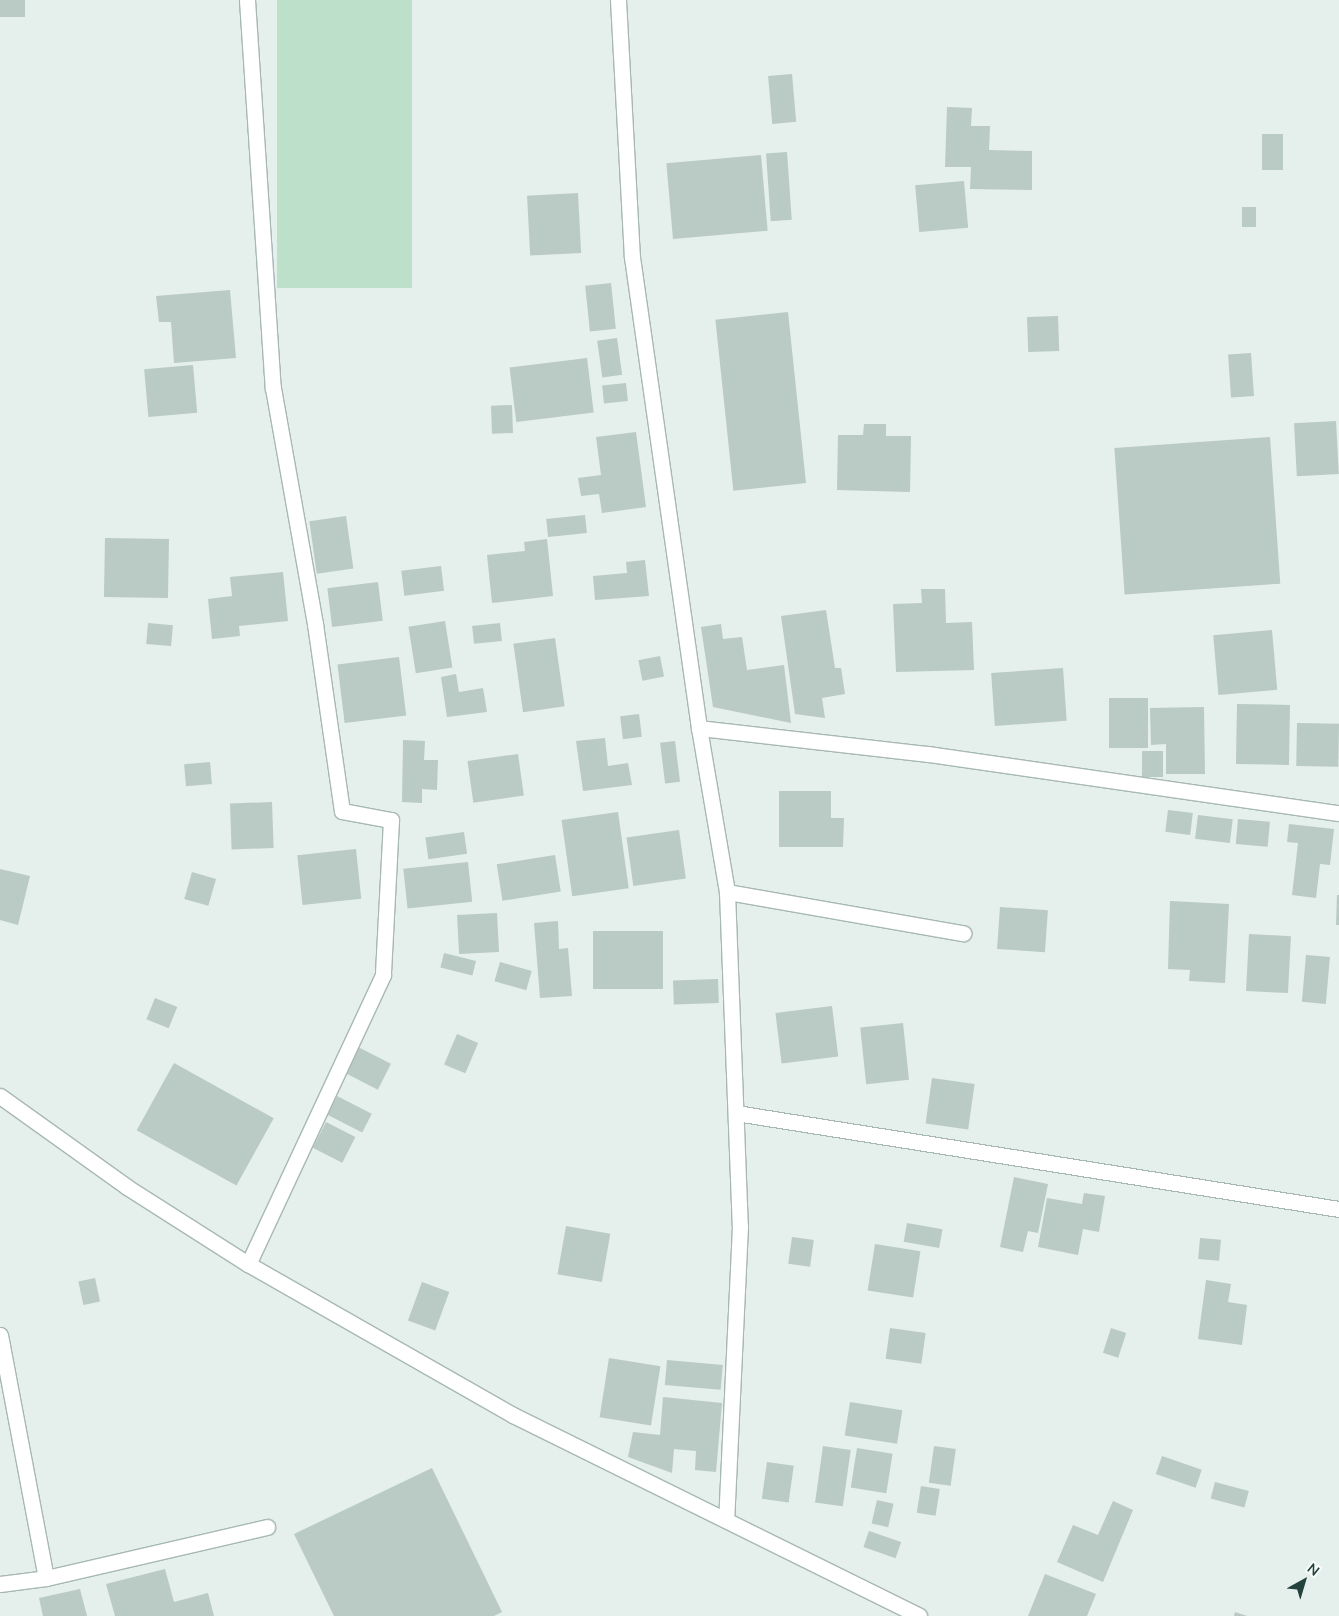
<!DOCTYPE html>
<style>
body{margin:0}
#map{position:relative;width:1339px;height:1616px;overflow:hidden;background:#e5efec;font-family:Mulish,sans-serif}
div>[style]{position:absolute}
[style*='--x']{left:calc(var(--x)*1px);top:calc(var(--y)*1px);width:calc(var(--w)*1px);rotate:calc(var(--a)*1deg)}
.green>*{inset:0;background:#bde0cb;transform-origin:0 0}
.building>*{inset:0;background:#bacac5;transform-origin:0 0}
.roads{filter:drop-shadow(1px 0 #a7b8b4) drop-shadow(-1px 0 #a7b8b4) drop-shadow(0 1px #a7b8b4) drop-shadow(0 -1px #a7b8b4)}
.lane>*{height:15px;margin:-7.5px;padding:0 7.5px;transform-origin:7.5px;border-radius:7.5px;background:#fff}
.street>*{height:15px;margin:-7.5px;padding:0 7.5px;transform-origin:7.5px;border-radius:7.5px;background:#fff}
span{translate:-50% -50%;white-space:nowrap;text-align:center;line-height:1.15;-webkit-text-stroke:4.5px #f6fbf9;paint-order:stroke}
.north{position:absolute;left:1279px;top:1556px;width:50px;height:50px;-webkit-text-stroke:4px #f6fbf9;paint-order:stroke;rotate:39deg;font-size:14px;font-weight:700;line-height:20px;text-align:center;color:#23423d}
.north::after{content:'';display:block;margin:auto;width:18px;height:22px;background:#23423d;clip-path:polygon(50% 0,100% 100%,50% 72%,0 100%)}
</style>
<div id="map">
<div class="green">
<div style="left:277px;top:0;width:135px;height:288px"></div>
</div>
<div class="building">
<div style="left:0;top:0;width:25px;height:17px"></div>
<div style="left:792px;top:74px;width:48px;height:24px;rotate:85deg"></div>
<div style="clip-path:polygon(947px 107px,972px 108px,971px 126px,990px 126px,989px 150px,1032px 151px,1032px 190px,970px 189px,971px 167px,945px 167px)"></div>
<div style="left:1262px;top:134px;width:21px;height:36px"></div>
<div style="left:787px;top:152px;width:68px;height:21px;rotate:86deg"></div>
<div style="left:761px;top:155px;width:76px;height:95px;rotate:85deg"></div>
<div style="left:964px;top:181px;width:47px;height:49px;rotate:85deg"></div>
<div style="left:578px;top:193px;width:60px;height:51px;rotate:87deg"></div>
<div style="left:1256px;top:207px;width:20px;height:14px;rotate:90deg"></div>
<div style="left:611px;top:283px;width:46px;height:26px;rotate:84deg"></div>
<div style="clip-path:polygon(230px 290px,236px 358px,174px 363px,171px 322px,159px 322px,156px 296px)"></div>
<div style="left:788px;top:312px;width:172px;height:73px;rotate:84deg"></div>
<div style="left:1058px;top:316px;width:35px;height:31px;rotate:88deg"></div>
<div style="left:617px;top:338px;width:37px;height:20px;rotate:82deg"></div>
<div style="left:1251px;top:353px;width:43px;height:23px;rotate:86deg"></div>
<div style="left:587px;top:358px;width:55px;height:78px;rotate:83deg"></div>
<div style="left:193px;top:365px;width:48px;height:49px;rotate:85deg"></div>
<div style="left:626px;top:383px;width:18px;height:24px;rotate:84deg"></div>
<div style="left:512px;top:405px;width:28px;height:21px;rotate:88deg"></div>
<div style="left:1336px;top:421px;width:53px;height:42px;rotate:87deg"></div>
<div style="clip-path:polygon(864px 424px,886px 424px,886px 436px,911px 436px,910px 492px,837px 490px,838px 435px,863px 435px)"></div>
<div style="clip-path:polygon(636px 432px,646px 507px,602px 513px,599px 494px,581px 496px,578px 478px,601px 475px,596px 437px)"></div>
<div style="left:1270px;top:437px;width:147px;height:156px;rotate:86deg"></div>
<div style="left:585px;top:515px;width:18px;height:39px;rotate:84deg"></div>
<div style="left:346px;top:516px;width:53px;height:37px;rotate:82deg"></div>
<div style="left:105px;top:538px;width:64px;height:59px;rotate:1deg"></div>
<div style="clip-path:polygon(547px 539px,553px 596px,492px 603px,487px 555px,525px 551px,524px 542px)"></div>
<div style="clip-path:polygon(645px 560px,649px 596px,595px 600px,593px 576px,627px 573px,626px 562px)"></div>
<div style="left:441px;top:566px;width:25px;height:40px;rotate:83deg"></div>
<div style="clip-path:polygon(283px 572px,288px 621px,239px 626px,240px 636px,212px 639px,208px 599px,232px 596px,230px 577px)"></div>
<div style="left:378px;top:582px;width:39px;height:51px;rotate:83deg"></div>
<div style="clip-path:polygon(921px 589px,945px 589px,946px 623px,972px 622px,974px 670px,896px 672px,893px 604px,922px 603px)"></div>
<div style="clip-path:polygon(826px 610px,835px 668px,841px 668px,845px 694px,822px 698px,825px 718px,795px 714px,781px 616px)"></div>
<div style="left:445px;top:621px;width:47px;height:37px;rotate:81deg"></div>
<div style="left:148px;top:623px;width:25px;height:21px;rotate:5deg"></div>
<div style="left:500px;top:623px;width:18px;height:28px;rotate:84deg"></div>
<div style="clip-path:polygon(721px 624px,723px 639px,742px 637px,747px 670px,784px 665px,791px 723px,713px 707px,701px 627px)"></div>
<div style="left:1272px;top:630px;width:60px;height:59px;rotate:85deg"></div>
<div style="left:555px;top:638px;width:69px;height:42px;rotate:82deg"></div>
<div style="left:660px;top:656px;width:21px;height:22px;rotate:79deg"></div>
<div style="left:399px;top:657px;width:59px;height:62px;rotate:83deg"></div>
<div style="left:1063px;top:668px;width:53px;height:72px;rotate:86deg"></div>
<div style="clip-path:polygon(456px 674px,459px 692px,483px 688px,487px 712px,447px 717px,441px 677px)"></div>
<div style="left:1109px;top:698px;width:39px;height:50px"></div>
<div style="left:1237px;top:704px;width:53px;height:60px;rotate:1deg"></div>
<div style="clip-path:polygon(1204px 707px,1205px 774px,1166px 774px,1166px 744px,1151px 745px,1150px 708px)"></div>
<div style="left:639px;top:714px;width:23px;height:19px;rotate:83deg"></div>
<div style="left:1297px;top:723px;width:42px;height:43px;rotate:1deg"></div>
<div style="clip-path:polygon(605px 738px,608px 766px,628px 763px,632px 785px,583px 791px,576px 741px)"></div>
<div style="clip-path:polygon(403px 740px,425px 741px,424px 760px,438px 760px,437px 790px,422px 789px,422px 803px,402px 802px)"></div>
<div style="left:675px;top:741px;width:41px;height:15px;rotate:83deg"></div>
<div style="left:1142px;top:751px;width:21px;height:26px"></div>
<div style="left:518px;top:754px;width:42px;height:51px;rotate:82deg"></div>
<div style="left:210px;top:762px;width:22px;height:26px;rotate:85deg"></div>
<div style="clip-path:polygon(779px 791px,831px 791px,831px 818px,844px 818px,843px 847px,779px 847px)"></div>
<div style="left:272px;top:802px;width:46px;height:42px;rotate:88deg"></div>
<div style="left:1168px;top:810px;width:25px;height:22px;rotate:7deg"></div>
<div style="left:618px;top:812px;width:77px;height:57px;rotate:82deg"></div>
<div style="left:1198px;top:815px;width:35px;height:24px;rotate:7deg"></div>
<div style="left:1238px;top:819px;width:32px;height:25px;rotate:5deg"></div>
<div style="clip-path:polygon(1289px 824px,1334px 829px,1330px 865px,1320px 864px,1316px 898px,1292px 895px,1298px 843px,1287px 842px)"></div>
<div style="left:679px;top:830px;width:49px;height:53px;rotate:82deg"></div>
<div style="left:464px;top:832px;width:22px;height:39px;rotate:82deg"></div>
<div style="left:356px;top:849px;width:50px;height:59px;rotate:84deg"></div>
<div style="left:555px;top:855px;width:37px;height:59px;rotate:81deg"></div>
<div style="left:468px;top:862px;width:40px;height:65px;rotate:84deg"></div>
<div style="clip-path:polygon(0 869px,30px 876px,18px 925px,0 920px)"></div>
<div style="left:192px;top:872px;width:25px;height:28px;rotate:16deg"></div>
<div style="clip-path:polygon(1337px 895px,1339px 895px,1339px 925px,1336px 925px)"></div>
<div style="clip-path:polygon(1170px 901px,1229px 904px,1225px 983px,1189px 981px,1190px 970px,1168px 969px)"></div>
<div style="left:1000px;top:907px;width:48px;height:42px;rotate:4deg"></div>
<div style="left:497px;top:913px;width:39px;height:40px;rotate:87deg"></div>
<div style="clip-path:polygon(558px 921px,559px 949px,568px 948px,572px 996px,540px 998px,534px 923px)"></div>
<div style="left:593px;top:931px;width:70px;height:58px"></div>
<div style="left:1249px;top:934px;width:42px;height:57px;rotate:3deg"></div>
<div style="left:444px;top:953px;width:33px;height:15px;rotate:14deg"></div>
<div style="left:1306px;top:955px;width:24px;height:47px;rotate:5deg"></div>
<div style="left:500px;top:962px;width:33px;height:20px;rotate:16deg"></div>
<div style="left:718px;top:979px;width:24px;height:45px;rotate:88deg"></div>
<div style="left:155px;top:998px;width:24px;height:23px;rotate:22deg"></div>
<div style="left:832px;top:1006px;width:51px;height:57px;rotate:83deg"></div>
<div style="left:903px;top:1023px;width:57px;height:43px;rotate:84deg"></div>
<div style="left:457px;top:1034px;width:23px;height:33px;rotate:23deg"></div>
<div style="left:358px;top:1047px;width:37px;height:29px;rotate:27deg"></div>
<div style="left:174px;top:1063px;width:114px;height:77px;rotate:29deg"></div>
<div style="left:932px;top:1078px;width:43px;height:46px;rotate:8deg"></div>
<div style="left:337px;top:1096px;width:39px;height:21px;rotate:27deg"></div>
<div style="left:326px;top:1122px;width:33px;height:29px;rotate:27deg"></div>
<div style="clip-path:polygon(1014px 1177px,1048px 1184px,1038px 1233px,1028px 1231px,1023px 1252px,1000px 1247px)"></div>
<div style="clip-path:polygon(1084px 1193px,1105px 1196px,1099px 1232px,1083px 1229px,1078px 1255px,1038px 1247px,1047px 1198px,1082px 1204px)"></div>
<div style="left:907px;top:1223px;width:36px;height:19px;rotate:10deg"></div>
<div style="left:566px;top:1226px;width:45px;height:49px;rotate:10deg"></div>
<div style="left:792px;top:1237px;width:22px;height:27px;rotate:8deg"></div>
<div style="left:1200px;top:1238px;width:21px;height:21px;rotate:5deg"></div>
<div style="left:875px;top:1244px;width:46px;height:47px;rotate:9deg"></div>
<div style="left:95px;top:1278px;width:24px;height:17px;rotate:78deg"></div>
<div style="clip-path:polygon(1206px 1280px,1231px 1284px,1228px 1302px,1247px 1305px,1242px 1345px,1198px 1339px)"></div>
<div style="left:422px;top:1282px;width:29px;height:41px;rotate:20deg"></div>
<div style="left:890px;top:1328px;width:36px;height:31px;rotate:8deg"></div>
<div style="left:1111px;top:1328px;width:16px;height:26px;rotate:18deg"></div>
<div style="left:609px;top:1358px;width:52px;height:60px;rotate:9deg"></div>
<div style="left:667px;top:1360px;width:56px;height:25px;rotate:5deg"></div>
<div style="clip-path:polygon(663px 1397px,722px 1403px,716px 1472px,695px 1470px,696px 1451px,674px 1449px,672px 1473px,628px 1457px,633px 1432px,660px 1435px)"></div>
<div style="left:850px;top:1402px;width:53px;height:34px;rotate:9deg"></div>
<div style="left:823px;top:1446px;width:28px;height:57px;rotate:8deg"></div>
<div style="left:934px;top:1446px;width:22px;height:37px;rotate:8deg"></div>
<div style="left:857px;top:1448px;width:36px;height:40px;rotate:9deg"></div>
<div style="left:1162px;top:1456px;width:42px;height:19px;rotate:19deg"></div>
<div style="left:767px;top:1462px;width:27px;height:37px;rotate:8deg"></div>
<div style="clip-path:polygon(432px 1468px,502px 1612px,494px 1616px,334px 1616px,294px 1534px)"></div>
<div style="left:1215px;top:1482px;width:35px;height:17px;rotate:15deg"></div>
<div style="left:921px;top:1486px;width:19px;height:27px;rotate:9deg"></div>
<div style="left:877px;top:1500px;width:17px;height:24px;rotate:13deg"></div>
<div style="clip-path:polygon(1113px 1501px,1133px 1510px,1103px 1582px,1057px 1562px,1073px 1525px,1098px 1535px)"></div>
<div style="left:869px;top:1531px;width:34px;height:17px;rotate:19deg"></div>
<div style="clip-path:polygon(165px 1569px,174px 1602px,208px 1593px,214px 1616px,115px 1616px,106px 1584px)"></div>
<div style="clip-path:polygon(1045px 1574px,1096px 1594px,1087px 1616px,1028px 1616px)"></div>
<div style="clip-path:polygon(80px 1589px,87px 1616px,43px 1616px,39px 1598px)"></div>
<div style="clip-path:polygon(1235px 1612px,1247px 1616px,1234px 1616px)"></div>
</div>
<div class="roads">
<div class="lane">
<div style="--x:247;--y:0;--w:389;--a:86.2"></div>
<div style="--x:273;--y:388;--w:240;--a:79.9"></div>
<div style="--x:315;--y:624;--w:189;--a:81.8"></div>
<div style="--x:342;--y:811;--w:50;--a:10.4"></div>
<div style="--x:391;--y:820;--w:155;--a:93"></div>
<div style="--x:383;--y:975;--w:319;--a:115"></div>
<div style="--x:727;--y:892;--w:240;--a:9.9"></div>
<div style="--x:736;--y:1113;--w:611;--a:9.05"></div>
<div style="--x:0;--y:1335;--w:247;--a:79.3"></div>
<div style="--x:0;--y:1584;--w:46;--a:-7.4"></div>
<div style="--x:46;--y:1578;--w:227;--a:-13"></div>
</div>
<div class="street">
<div style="--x:618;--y:0;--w:257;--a:86.9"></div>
<div style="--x:632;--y:257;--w:476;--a:81.9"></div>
<div style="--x:699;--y:728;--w:166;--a:80.3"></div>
<div style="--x:727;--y:892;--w:334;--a:87.8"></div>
<div style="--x:740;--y:1226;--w:293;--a:92.7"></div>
<div style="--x:699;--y:728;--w:230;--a:6.5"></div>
<div style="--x:928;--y:754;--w:415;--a:8.2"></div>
<div style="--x:0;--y:1096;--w:156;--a:35.6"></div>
<div style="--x:127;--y:1187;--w:143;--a:32.5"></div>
<div style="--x:248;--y:1264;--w:305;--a:29.7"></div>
<div style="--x:513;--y:1415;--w:453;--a:26.3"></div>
</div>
</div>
<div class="north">N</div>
</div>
